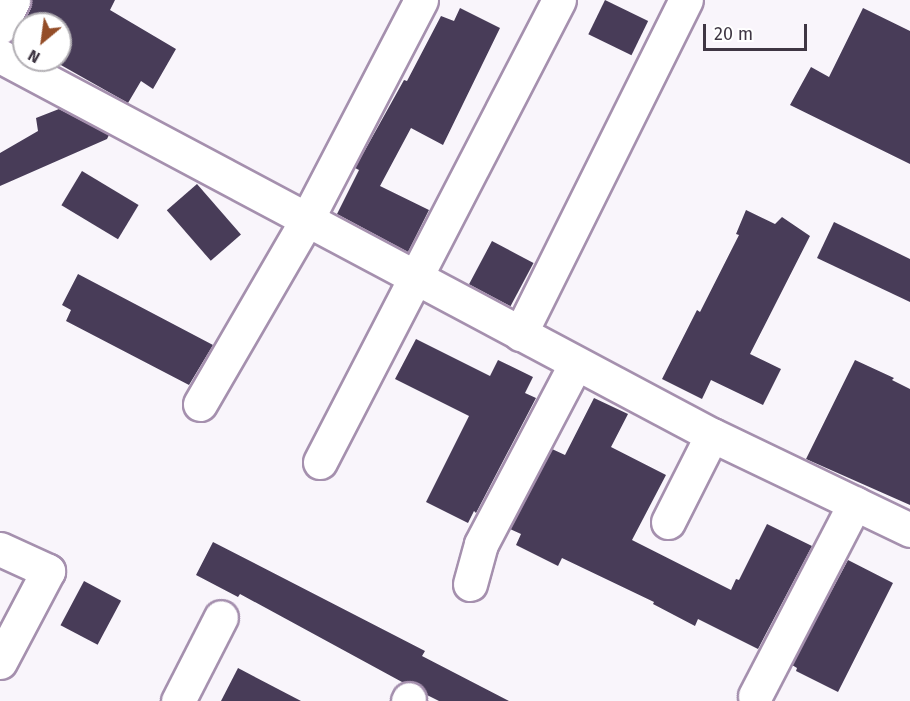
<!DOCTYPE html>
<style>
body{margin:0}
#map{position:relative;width:910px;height:701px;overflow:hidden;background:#f9f5fb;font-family:"Fira Sans",sans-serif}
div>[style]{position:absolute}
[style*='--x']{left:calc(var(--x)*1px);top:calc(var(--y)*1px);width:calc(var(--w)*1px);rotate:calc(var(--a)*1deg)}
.building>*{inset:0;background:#483c58;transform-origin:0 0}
.roads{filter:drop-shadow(2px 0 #a590ae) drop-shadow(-2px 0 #a590ae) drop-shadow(0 2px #a590ae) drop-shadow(0 -2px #a590ae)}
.minor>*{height:33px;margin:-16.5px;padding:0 16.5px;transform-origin:16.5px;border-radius:16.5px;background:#fff}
span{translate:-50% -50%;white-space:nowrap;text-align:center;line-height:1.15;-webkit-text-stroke:6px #fff;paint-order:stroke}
.north{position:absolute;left:12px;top:12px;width:60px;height:60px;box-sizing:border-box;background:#fff;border:2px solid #b2afb4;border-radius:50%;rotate:209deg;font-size:16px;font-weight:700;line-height:24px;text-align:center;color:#3f3643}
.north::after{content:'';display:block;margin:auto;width:21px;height:27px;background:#944d28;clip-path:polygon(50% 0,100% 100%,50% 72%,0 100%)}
.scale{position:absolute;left:703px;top:24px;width:104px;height:27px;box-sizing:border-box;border:3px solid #3f3643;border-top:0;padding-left:8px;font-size:18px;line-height:21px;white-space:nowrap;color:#3f3643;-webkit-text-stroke:4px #fff;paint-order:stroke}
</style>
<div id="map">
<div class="building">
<div style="clip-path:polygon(32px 0,115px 0,110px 10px,176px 49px,153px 89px,141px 81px,128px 103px,52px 60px,60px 60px,60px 24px,24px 24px,24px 45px,14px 39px)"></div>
<div style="left:605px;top:0;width:48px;height:38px;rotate:26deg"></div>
<div style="clip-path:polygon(460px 8px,500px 28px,443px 145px,411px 128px,380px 186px,429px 210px,408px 252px,337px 214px,359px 170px,355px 168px,404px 80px,407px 81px,441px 16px,454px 21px)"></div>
<div style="clip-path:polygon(863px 8px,910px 31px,910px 164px,790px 105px,811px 67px,829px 77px)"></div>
<div style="clip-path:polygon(59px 109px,109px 135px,107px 139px,0 186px,0 153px,38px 131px,36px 118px)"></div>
<div style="left:82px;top:171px;width:66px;height:40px;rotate:31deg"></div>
<div style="left:197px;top:184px;width:67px;height:40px;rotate:49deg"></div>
<div style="clip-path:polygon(746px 210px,775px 224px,782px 217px,810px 236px,750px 354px,781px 369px,763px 405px,711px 380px,702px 399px,662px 379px,697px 310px,700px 312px,739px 235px,736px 234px)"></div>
<div style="clip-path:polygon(834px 222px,910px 259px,910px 302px,817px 258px)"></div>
<div style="left:492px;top:241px;width:47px;height:49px;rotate:28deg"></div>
<div style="clip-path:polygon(78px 274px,213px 345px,189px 385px,66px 321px,71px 310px,62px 305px)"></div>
<div style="clip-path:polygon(416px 339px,490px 376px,498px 360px,533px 377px,525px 393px,536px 398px,476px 513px,474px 511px,468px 523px,426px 502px,469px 416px,395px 379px)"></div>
<div style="clip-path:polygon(855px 360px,894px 378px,892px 380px,910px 389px,910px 505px,806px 459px)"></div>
<div style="clip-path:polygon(594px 398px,628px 414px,611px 447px,666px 475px,632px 540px,731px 590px,736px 579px,739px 580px,767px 524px,812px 546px,758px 649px,698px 619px,695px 626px,653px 604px,654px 602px,562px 558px,558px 566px,516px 545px,521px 534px,510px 529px,552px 449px,565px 455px)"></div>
<div style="clip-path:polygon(213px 542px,425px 651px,422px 656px,509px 701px,439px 701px,427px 695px,418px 683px,402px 682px,240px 594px,238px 597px,196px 575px)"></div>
<div style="clip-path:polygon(848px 560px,893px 583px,838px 692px,796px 671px,797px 668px,792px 665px)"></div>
<div style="left:84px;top:581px;width:42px;height:50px;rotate:28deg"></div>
<div style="clip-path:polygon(238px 668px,301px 701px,221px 701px)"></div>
</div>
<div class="roads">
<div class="minor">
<div style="--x:0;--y:27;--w:30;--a:-64"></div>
<div style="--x:0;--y:56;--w:807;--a:28.03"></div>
<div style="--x:712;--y:435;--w:220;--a:25.6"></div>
<div style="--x:520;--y:334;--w:373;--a:-63.6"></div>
<div style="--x:200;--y:404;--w:211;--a:-59.9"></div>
<div style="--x:306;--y:221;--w:249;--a:-62.5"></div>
<div style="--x:320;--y:462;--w:520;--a:-62.65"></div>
<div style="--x:668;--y:522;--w:97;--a:-63.2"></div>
<div style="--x:0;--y:549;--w:53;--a:24.6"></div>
<div style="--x:48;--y:571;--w:103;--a:117.8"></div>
<div style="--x:470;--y:584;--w:41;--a:-74.6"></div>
<div style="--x:481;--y:544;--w:204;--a:-62.3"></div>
<div style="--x:755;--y:696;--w:217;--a:-62.6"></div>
<div style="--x:178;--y:701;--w:94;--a:-62.9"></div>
<div style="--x:408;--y:701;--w:2;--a:-63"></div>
</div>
</div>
<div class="north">N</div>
<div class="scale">20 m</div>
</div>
